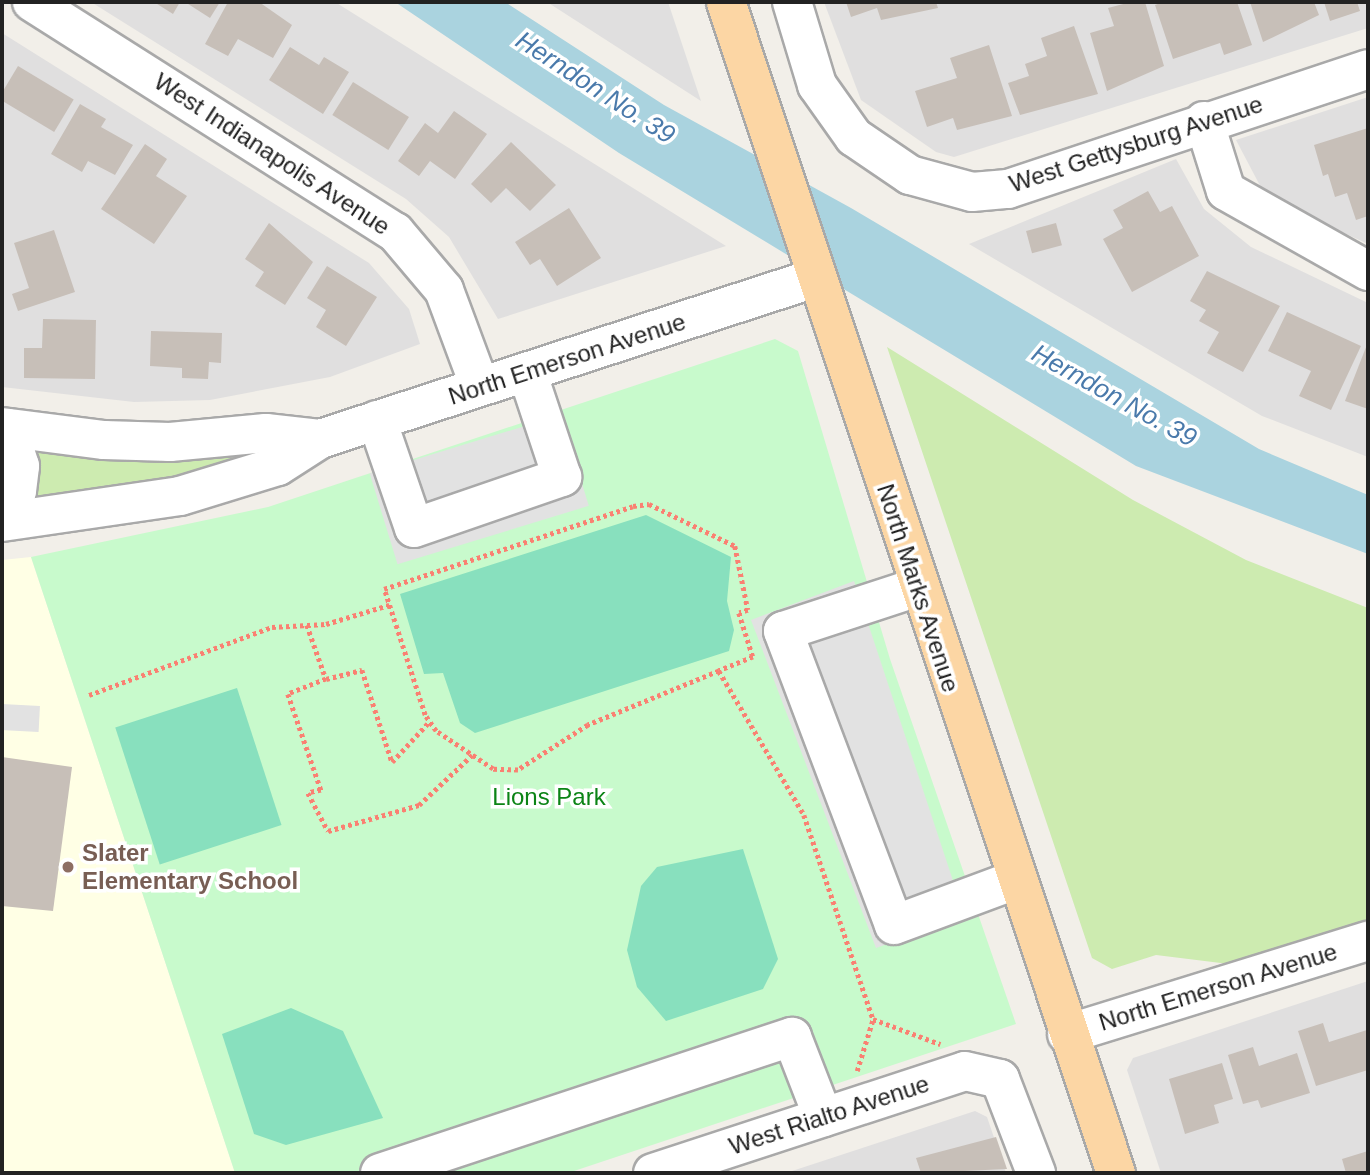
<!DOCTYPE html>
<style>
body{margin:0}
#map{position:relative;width:1370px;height:1175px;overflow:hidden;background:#f2efe9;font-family:Arial,sans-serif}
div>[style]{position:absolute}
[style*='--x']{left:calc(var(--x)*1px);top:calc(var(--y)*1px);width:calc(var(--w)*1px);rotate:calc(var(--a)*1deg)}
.residential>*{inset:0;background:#e0dfdf}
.education>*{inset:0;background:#ffffe5}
.grass>*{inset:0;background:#cdebb0}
.park>*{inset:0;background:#c8facc}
.pitch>*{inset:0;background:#88e0be;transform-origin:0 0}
.parking>*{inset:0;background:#e2e2e2;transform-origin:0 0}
.water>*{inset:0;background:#aad3df}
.building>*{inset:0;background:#c7bfb8;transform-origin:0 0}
.path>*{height:4.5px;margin-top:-2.25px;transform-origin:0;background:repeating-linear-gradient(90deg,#fa8072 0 3.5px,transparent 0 7px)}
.roads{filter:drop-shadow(2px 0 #a9a9a9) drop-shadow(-2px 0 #a9a9a9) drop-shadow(0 2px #a9a9a9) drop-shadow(0 -2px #a9a9a9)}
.minor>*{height:38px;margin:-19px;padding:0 19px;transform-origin:19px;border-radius:19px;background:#fff}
.major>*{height:38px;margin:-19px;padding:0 19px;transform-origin:19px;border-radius:19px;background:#fcd6a4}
.dots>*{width:19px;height:19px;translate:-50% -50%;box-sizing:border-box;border:4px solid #fff;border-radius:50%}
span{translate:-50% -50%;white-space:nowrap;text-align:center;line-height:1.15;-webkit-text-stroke:7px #fff;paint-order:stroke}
.street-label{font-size:24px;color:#222}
.park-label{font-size:24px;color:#0c8416}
.education-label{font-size:24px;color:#785e54;font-weight:700}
.left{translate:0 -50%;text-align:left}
.water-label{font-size:26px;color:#4a7aab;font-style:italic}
.frame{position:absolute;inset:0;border:4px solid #222;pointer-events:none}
</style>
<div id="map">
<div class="residential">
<div style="clip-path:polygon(91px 2px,335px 2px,726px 246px,498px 319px,449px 237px,406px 199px)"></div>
<div style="clip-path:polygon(547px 2px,668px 2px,701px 101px)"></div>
<div style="clip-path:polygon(824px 2px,1368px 2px,1368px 28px,954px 157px,936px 152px,861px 100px)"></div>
<div style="clip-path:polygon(2px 33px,369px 263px,409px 309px,420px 344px,330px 377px,210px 400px,134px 402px,2px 387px)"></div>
<div style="clip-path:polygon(1368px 97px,1368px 244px,1266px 197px,1236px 140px)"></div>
<div style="clip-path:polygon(1176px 159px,1204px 209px,1251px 247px,1368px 303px,1368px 457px,1262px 416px,969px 244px)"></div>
<div style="clip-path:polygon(1368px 981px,1368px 1173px,1161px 1173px,1127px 1070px,1133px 1058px)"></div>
<div style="clip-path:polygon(975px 1111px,987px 1117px,1006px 1173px,786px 1173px)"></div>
</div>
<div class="education">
<div style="clip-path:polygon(31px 557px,235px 1173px,2px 1173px,2px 560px)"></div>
</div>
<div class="grass">
<div style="clip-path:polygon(887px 347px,1133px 500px,1246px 560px,1368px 608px,1368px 922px,1237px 965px,1156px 955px,1112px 969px,1092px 958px)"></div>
<div style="clip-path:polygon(2px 441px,269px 451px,156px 484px,25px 505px)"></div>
</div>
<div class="park">
<div style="clip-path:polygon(775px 339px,798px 351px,890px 659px,1016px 1024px,568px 1173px,235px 1173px,31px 557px,268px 507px)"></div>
</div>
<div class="pitch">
<div style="clip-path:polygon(646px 515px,731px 557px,727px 601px,734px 630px,729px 651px,475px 733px,460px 723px,443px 673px,424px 674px,400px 594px)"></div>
<div style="left:237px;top:688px;width:144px;height:128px;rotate:72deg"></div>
<div style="clip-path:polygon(743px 849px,778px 959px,763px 989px,666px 1021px,637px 987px,627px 950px,641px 886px,657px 867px)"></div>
<div style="clip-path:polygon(291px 1008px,343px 1031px,383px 1118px,286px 1145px,254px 1134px,222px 1034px)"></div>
</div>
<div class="parking">
<div style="left:561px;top:415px;width:95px;height:200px;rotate:73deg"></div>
<div style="clip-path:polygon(854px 581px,965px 917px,876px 948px,751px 620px)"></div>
<div style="left:2px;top:704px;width:38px;height:26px;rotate:3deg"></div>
</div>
<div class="water">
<div style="clip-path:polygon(395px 2px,505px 2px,664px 105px,851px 208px,1259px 449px,1368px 495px,1368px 554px,1136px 466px,619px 153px)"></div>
</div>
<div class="building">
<div style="clip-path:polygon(154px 2px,180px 2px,173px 14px)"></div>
<div style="clip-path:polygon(185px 2px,220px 2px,210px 18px)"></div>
<div style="clip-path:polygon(228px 2px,259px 2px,292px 25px,273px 58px,238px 39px,228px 56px,205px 44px)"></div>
<div style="clip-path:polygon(846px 2px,936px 2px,938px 8px,881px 20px,877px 8px,851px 17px)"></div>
<div style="clip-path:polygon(1131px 2px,1145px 2px,1164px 66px,1107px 91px,1090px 33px,1114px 26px,1108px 8px)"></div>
<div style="clip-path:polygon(1163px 2px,1237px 2px,1252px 45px,1224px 55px,1220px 43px,1173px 59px,1155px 5px)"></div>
<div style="clip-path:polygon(1250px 2px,1314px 2px,1319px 15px,1263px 42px)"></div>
<div style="clip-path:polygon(1324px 2px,1357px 2px,1360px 11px,1330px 21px)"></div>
<div style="clip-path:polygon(1074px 26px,1098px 94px,1020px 115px,1008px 83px,1029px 76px,1025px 64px,1047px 56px,1041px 38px)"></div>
<div style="clip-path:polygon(989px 45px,1012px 116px,957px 130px,953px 118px,927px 127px,915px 91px,957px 78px,950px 58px)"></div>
<div style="clip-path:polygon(290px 47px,319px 65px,324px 57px,349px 72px,323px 114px,269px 80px)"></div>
<div style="left:18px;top:66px;width:65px;height:38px;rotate:31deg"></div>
<div style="left:353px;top:82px;width:66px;height:39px;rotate:32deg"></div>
<div style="clip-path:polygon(80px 104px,106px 119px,101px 127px,133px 145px,115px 175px,88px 161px,82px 172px,51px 154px)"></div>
<div style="clip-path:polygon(454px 111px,487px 134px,455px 179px,430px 161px,419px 176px,398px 161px,425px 123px,438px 133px)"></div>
<div style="clip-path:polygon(1368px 128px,1368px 216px,1356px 220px,1347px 193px,1335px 197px,1328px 174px,1323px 176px,1314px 145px)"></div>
<div style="clip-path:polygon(511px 142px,556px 185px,530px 211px,506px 188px,491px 203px,471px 184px)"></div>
<div style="clip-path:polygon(145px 144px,167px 159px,156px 176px,187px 196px,154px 244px,101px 209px)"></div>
<div style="clip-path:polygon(1148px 191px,1160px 212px,1172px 206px,1199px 256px,1132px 292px,1103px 239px,1123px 228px,1113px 210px)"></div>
<div style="clip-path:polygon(569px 208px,601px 258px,557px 286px,540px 259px,530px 265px,515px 242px)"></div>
<div style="clip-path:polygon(269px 223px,313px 262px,285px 305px,255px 286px,264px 272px,245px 259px)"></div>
<div style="left:1056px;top:223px;width:23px;height:31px;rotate:75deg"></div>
<div style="clip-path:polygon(54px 230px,75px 292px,18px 311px,12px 294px,29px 288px,14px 243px)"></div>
<div style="clip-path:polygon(327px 266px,377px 297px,346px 346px,316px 327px,326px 310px,307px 298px)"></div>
<div style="clip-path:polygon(1207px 271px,1280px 306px,1243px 372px,1207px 353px,1219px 332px,1199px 321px,1206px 310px,1190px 301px)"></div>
<div style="clip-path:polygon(1287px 312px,1361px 346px,1331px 410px,1299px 396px,1311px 371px,1268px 351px)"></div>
<div style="clip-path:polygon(43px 319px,96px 320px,95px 379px,24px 378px,24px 348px,42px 348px)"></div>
<div style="clip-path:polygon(151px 331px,222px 333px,221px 363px,209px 362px,208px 379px,182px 378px,182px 368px,150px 366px)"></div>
<div style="clip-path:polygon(1368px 342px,1368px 409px,1345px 401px)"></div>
<div style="clip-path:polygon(2px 757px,72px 767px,53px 911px,2px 906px)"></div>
<div style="clip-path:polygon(1323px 1023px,1329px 1042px,1367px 1030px,1368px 1070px,1316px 1086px,1298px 1031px)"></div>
<div style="clip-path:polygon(1253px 1047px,1259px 1066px,1297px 1053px,1310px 1093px,1261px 1108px,1258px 1100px,1243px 1104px,1228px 1055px)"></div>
<div style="clip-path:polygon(1222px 1063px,1233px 1099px,1214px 1105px,1219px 1123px,1185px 1134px,1169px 1079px)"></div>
<div style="clip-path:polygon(996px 1137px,1007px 1169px,921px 1173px,916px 1158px)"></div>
<div style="clip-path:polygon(1368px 1151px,1368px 1173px,1346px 1173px,1342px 1159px)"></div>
</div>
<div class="path">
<div style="--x:307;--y:625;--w:57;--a:70.6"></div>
<div style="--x:326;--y:679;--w:37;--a:-14"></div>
<div style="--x:362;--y:670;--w:97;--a:71.9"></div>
<div style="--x:392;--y:762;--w:54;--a:-47.2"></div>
<div style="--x:719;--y:671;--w:142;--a:157.6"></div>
<div style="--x:588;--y:725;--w:83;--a:147.3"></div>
<div style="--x:518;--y:770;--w:25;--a:-178"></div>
<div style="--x:493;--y:769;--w:69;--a:-146.3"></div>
<div style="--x:436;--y:731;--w:19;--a:-125"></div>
<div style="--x:425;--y:715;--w:133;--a:-108"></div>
<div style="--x:384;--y:589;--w:262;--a:-18.4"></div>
<div style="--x:633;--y:506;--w:16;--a:-7"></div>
<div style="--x:649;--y:504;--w:96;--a:26"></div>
<div style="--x:735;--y:546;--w:65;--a:78.5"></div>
<div style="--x:748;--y:610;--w:9;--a:162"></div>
<div style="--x:739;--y:613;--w:46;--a:72.3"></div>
<div style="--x:753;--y:657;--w:37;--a:158"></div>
<div style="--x:719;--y:671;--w:167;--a:59.4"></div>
<div style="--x:804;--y:815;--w:215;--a:71.3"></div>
<div style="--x:873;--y:1019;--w:72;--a:20.5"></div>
<div style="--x:326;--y:679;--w:41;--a:158.5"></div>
<div style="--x:288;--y:694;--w:102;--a:71"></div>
<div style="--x:321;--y:790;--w:13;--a:167"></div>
<div style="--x:308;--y:793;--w:43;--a:62.2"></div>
<div style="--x:328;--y:831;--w:95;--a:-15.9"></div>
<div style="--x:419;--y:805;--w:73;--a:-43.3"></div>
<div style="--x:89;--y:695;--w:195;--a:-20.4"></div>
<div style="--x:272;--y:627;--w:54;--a:-3.2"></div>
<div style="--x:326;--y:624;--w:66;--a:-16.8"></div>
<div style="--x:857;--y:1071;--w:54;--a:-72.9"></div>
</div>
<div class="roads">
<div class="minor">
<div style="--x:32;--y:2;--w:430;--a:32.4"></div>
<div style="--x:395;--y:232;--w:76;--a:49.8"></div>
<div style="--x:444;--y:290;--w:103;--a:69.6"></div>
<div style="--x:792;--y:2;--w:87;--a:73.2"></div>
<div style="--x:817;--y:85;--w:64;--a:54.6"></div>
<div style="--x:854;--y:137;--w:68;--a:34.2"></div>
<div style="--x:910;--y:175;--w:64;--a:15.3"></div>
<div style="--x:972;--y:192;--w:36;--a:-5"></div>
<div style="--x:1008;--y:189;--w:379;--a:-18.4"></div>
<div style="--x:1204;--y:121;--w:73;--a:72.6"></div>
<div style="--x:1226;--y:191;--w:163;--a:29.4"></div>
<div style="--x:377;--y:420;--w:114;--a:71.1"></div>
<div style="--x:414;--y:528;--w:157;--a:-19"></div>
<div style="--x:562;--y:477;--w:111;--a:-108.4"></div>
<div style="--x:2;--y:427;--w:103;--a:7.3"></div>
<div style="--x:104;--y:440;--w:66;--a:1.7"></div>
<div style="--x:170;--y:442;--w:96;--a:-5.4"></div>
<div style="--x:266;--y:433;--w:54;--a:6.3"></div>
<div style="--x:2;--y:520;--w:33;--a:-63"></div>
<div style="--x:17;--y:491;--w:25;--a:-83"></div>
<div style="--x:20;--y:466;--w:40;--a:-108"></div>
<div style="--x:2;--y:522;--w:180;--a:-8.3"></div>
<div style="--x:180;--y:496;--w:102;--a:-17"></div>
<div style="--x:278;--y:466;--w:50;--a:-32.7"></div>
<div style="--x:320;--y:439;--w:521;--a:-18.02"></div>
<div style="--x:918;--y:587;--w:142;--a:161.9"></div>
<div style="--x:783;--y:631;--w:314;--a:69.3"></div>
<div style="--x:894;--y:925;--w:129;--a:-20.4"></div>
<div style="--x:1067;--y:1034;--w:315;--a:-17.2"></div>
<div style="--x:380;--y:1173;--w:434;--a:-18.3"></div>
<div style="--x:792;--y:1037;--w:86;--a:68.8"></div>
<div style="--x:653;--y:1173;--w:328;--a:-18.1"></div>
<div style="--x:965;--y:1071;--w:36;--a:13"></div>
<div style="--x:1000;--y:1079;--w:101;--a:69"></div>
</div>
<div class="major">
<div style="--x:726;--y:2;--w:1234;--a:71.58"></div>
</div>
</div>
<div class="dots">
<div style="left:68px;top:867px;background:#8d6e63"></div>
</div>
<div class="street-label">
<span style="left:1136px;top:144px;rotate:-18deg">West Gettysburg Avenue</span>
<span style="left:272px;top:154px;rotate:33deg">West Indianapolis Avenue</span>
<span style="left:567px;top:359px;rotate:-18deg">North Emerson Avenue</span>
<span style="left:918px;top:588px;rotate:72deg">North Marks Avenue</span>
<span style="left:1218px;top:987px;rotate:-17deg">North Emerson Avenue</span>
<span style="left:829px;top:1115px;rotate:-18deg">West Rialto Avenue</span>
</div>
<div class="park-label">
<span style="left:549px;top:797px">Lions Park</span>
</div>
<div class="education-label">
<span class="left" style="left:82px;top:867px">Slater<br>Elementary School</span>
</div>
<div class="water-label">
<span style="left:595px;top:88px;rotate:33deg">Herndon No. 39</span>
<span style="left:1114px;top:396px;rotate:29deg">Herndon No. 39</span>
</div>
<div class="frame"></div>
</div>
